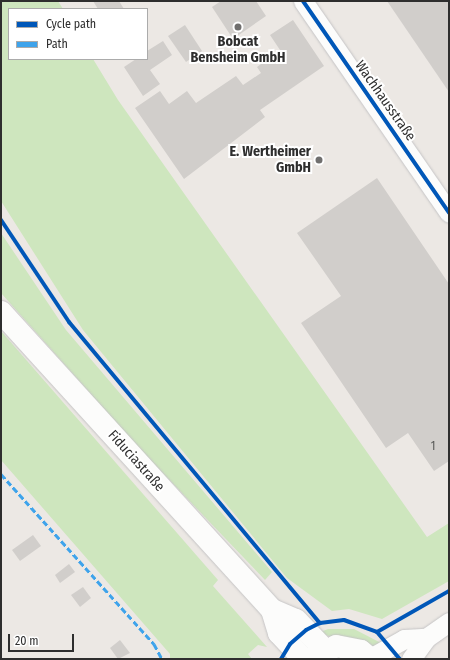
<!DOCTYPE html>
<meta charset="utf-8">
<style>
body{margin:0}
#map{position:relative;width:450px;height:660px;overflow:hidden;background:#ece8e4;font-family:"Fira Sans Condensed",sans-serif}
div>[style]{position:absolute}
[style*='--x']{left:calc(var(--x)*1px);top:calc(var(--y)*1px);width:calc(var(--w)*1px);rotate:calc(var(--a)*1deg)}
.green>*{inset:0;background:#cee6be}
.building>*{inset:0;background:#d1cecb}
.roads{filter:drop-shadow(0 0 1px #c5c4c5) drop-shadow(0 0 1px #c5c4c5)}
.street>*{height:19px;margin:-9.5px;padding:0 9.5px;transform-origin:9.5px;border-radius:9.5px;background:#fcfcfb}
.secondary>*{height:22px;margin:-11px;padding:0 11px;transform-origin:11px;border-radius:11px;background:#fcfcfb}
.quiet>*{height:3px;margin-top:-1.5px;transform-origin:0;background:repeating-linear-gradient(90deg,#3ea3eb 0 6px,transparent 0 9px)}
.cycleway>*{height:4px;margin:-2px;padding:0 2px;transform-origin:2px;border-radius:2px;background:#0057b8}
.dots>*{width:11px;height:11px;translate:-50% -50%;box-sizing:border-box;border:2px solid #fff;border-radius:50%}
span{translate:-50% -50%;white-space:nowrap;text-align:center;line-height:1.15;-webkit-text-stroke:4px #fff;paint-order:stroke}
.number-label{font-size:12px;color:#585857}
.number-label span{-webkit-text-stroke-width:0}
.poi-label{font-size:14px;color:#2e2e2e;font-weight:700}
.right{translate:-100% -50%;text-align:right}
.street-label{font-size:14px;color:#2e2e2e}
.frame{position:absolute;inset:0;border:2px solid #2e2e2e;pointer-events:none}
.legend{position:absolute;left:8px;top:8px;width:140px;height:52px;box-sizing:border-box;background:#fff;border:1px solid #ababab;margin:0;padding:5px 7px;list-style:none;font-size:12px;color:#2e2e2e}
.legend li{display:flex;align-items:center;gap:8px;height:20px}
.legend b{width:20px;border:1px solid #ababab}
.scale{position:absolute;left:8px;top:634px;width:66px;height:18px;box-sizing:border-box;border:2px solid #2e2e2e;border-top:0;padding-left:5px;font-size:12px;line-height:14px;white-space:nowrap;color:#2e2e2e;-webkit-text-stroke:3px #fff;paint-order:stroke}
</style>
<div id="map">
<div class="green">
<i style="clip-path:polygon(1px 1px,58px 1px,63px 9px,9px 9px,9px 59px,93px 59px,118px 100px,427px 537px,449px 523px,449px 581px,382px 619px,349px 609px,332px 611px,287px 578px,83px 330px,1px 201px)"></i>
<i style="clip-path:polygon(1px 233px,66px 330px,272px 572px,265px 580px,137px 446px,1px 293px)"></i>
<i style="clip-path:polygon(1px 331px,218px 580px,213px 586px,267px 647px,258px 645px,248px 654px,252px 659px,170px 659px,170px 654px,1px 460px)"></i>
<i style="clip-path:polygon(328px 629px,354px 629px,383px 644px,368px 647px,318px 633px)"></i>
</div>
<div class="building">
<i style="clip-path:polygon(93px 1px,119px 1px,124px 9px,98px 9px)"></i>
<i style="clip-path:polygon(221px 1px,256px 1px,266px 16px,233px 39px,212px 7px)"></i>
<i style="clip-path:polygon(387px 1px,449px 1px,449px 92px)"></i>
<i style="clip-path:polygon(293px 20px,324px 66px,260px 110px,265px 117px,184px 179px,135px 108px,160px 91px,169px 104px,187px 91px,196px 103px,236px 76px,243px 85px,261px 73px,257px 67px,280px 50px,270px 35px)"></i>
<i style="clip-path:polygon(185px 25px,202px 51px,186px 62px,168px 36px)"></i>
<i style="clip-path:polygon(163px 41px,172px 55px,150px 70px,160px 84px,143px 96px,124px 67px,136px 59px,147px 59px,147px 51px)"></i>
<i style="clip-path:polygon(377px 178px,449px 284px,449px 461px,434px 471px,408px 433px,386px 448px,301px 323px,341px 296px,297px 233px)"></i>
<i style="clip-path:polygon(33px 535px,41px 546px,20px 561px,12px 550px)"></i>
<i style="clip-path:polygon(69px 564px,75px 572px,60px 583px,55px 575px)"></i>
<i style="clip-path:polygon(83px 587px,91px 598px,80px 607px,71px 595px)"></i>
<i style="clip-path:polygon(120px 640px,130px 653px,118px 659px,110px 648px)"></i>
</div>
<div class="roads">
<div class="street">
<i style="--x:303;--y:1;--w:257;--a:55.4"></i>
<i style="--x:370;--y:658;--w:39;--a:-29"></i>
<i style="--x:404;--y:639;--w:22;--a:-3"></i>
<i style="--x:411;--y:659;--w:26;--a:-54"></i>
<i style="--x:426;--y:638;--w:28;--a:-35"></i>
</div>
<div class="secondary">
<i style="--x:1;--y:312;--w:403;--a:47.7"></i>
<i style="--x:272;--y:610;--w:24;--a:73"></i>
<i style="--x:279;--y:633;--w:35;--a:47"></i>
<i style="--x:272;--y:610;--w:26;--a:23"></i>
<i style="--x:296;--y:620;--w:40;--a:46"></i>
<i style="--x:311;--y:659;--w:28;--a:-27"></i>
<i style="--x:336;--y:646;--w:25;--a:11"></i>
<i style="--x:361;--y:651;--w:13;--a:39"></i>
</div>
</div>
<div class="quiet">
<i style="--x:1;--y:474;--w:229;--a:48"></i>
<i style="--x:154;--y:644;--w:17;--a:62"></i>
</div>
<div class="cycleway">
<i style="--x:303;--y:1;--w:257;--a:55.4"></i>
<i style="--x:1;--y:220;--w:123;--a:56.3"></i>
<i style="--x:69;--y:322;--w:392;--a:50.2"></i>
<i style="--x:377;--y:632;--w:83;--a:-29.7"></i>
<i style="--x:281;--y:659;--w:17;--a:-59"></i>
<i style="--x:290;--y:644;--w:21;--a:-41"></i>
<i style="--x:306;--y:630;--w:16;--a:-27"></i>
<i style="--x:320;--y:623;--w:24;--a:-7"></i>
<i style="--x:344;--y:620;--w:35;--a:20"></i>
<i style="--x:377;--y:632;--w:35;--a:50"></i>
</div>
<div class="dots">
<i style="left:238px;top:27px;background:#706f6e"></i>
<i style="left:319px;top:160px;background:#706f6e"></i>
</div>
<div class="number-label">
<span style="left:433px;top:447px">1</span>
</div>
<div class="poi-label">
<span style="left:238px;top:50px">Bobcat<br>Bensheim GmbH</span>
<span class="right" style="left:311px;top:160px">E. Wertheimer<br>GmbH</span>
</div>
<div class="street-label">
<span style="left:385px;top:101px;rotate:55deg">Wachhausstraße</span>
<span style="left:136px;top:461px;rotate:48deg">Fiduciastraße</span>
</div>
<div class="frame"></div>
<ul class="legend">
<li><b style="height:5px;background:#0057b8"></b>Cycle path</li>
<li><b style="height:5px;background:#3ea3eb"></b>Path</li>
</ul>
<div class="scale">20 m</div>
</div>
